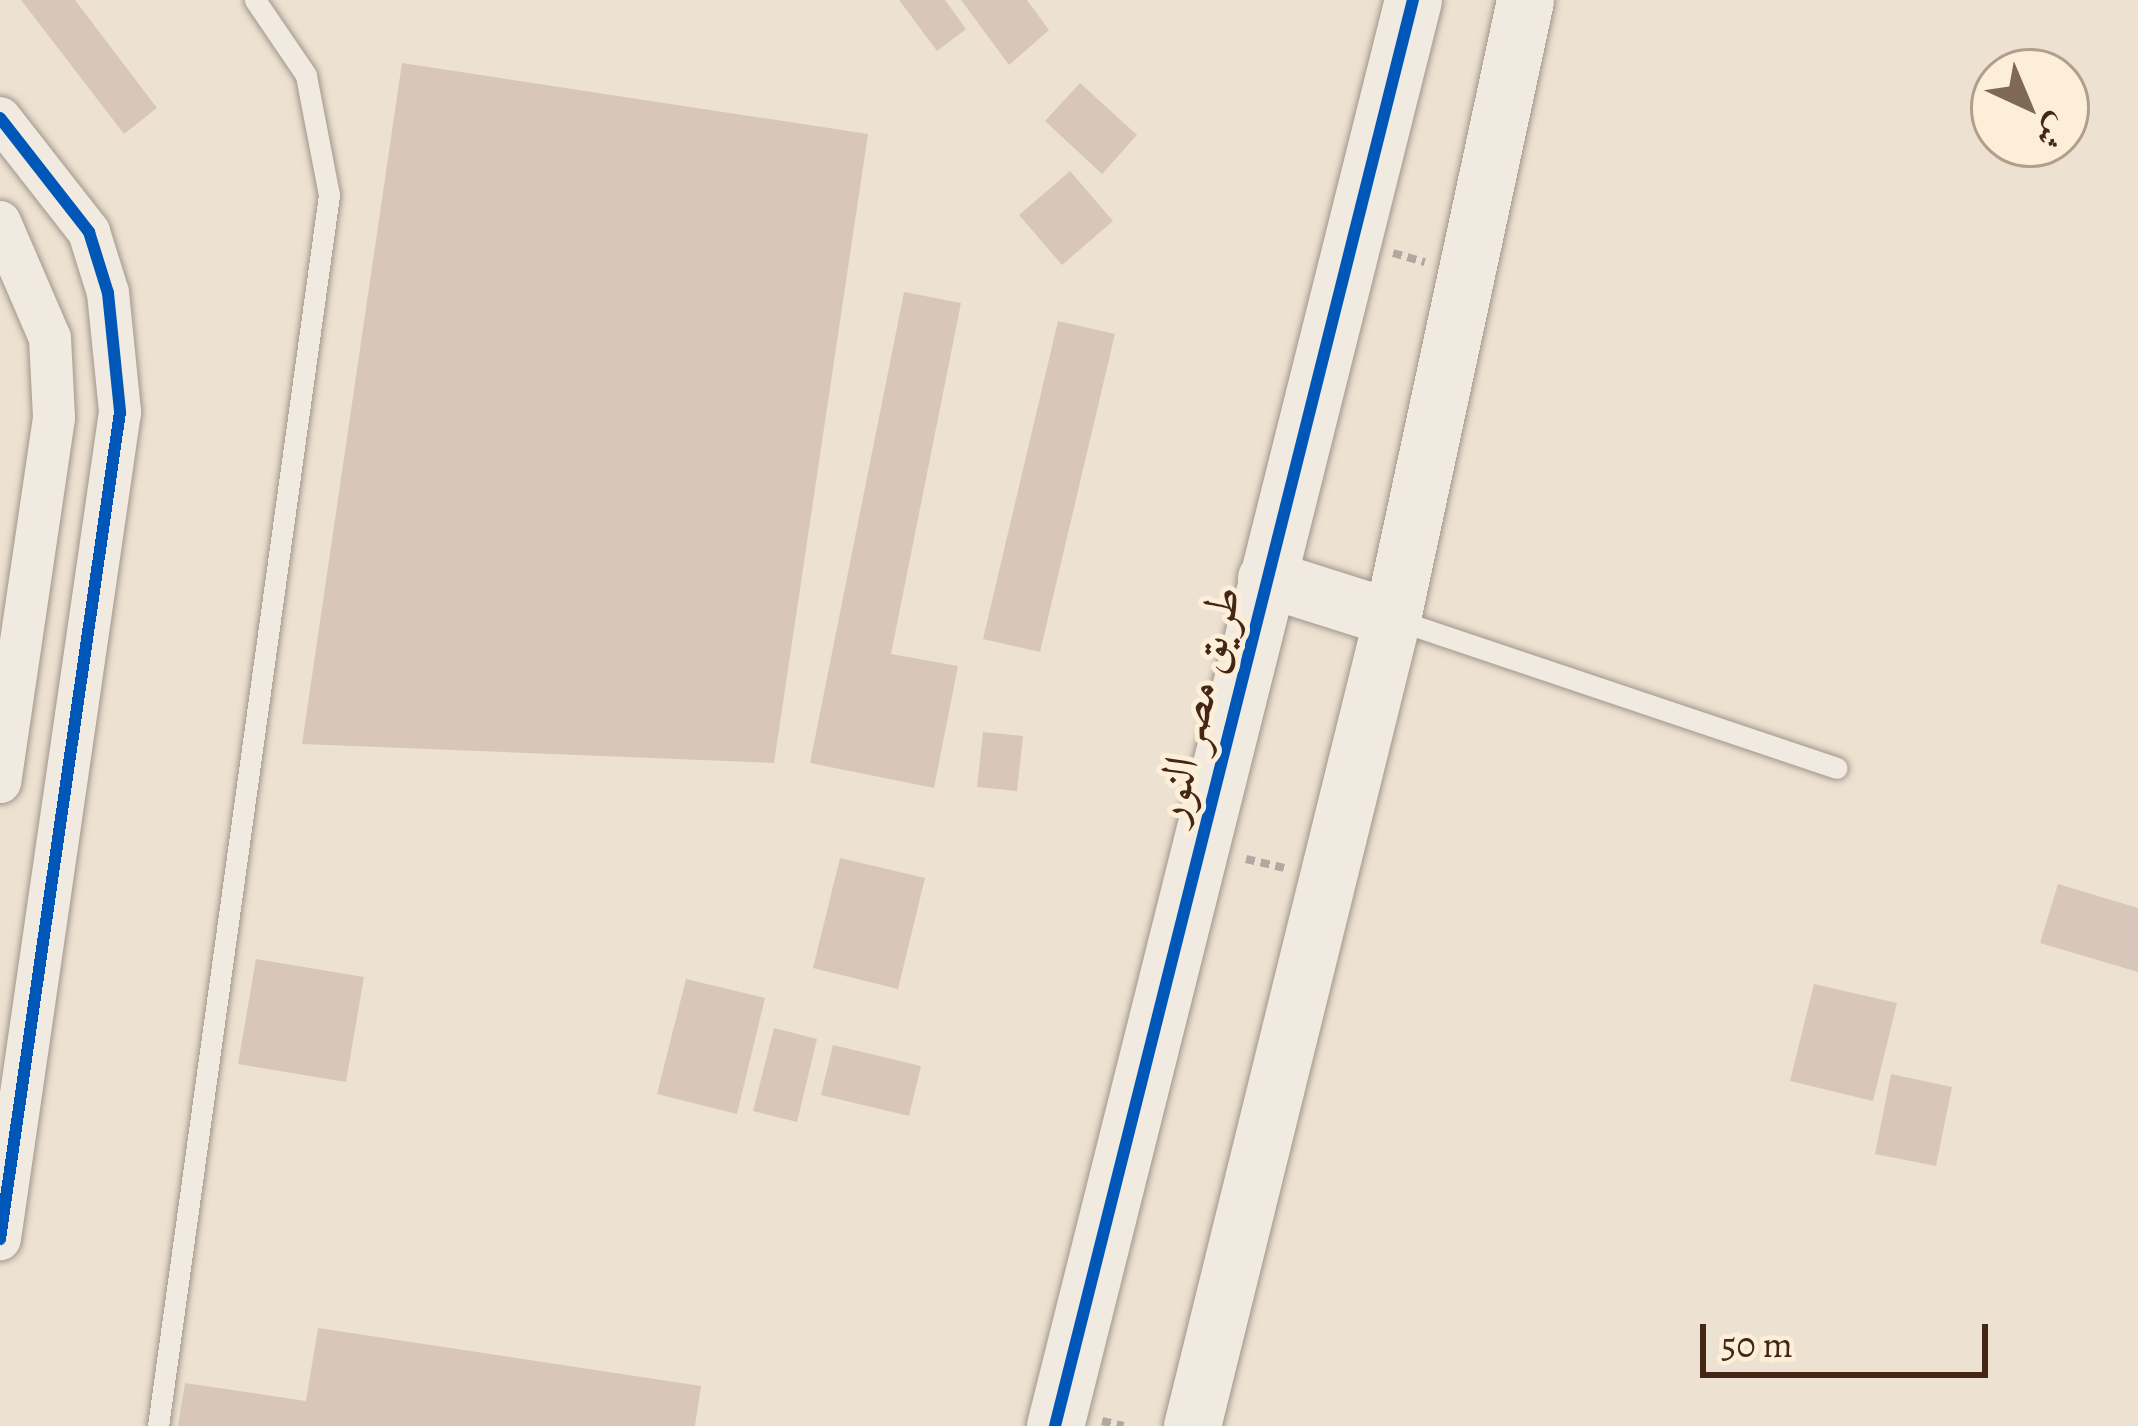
<!DOCTYPE html>
<meta charset="utf-8">
<style>
body{margin:0}
#map{position:relative;width:2138px;height:1426px;overflow:hidden;background:#ede2d1;font-family:Alegreya,Amiri,serif}
div>[style]{position:absolute}
[style*='--x']{left:calc(var(--x)*1px);top:calc(var(--y)*1px);width:calc(var(--w)*1px);rotate:calc(var(--a)*1deg)}
.building>*{inset:0;background:#d8c6ba}
.path>*{height:8px;margin-top:-4px;transform-origin:0;background:repeating-linear-gradient(90deg,#b0a8a1 0 9px,transparent 0 15px)}
.roads{filter:drop-shadow(0 0 3px #a1968b) drop-shadow(0 0 3px #a1968b)}
.lane>*{height:21px;margin:-10.5px;padding:0 10.5px;transform-origin:10.5px;border-radius:10.5px;background:#f0eae1}
.street>*{height:42px;margin:-21px;padding:0 21px;transform-origin:21px;border-radius:21px;background:#f0eae1}
.secondary>*{height:57px;margin:-28.5px;padding:0 28.5px;transform-origin:28.5px;border-radius:28.5px;background:#f0eae1}
.cycleway>*{height:12px;margin:-6px;padding:0 6px;transform-origin:6px;border-radius:6px;background:#0057b8}
span{translate:-50% -50%;white-space:nowrap;text-align:center;line-height:1.15;-webkit-text-stroke:10px #fceed9;paint-order:stroke}
.street-label{font-size:48px;color:#442615}
.north{position:absolute;left:1970px;top:48px;width:120px;height:120px;box-sizing:border-box;background:#fceed9;border:3px solid #b29e8b;border-radius:50%;rotate:136deg;font-size:33px;font-weight:700;line-height:48px;text-align:center;color:#442615}
.north::after{content:'';display:block;margin:auto;width:42px;height:54px;background:#7f6857;clip-path:polygon(50% 0,100% 100%,50% 72%,0 100%)}
.scale{position:absolute;left:1700px;top:1324px;width:288px;height:54px;box-sizing:border-box;border:6px solid #442615;border-top:0;padding-left:15px;font-size:36px;line-height:42px;white-space:nowrap;color:#442615;-webkit-text-stroke:9px #fceed9;paint-order:stroke}
</style>
<div id="map">
<div class="building">
<i style="clip-path:polygon(21px 0,75px 0,157px 108px,124px 134px)"></i>
<i style="clip-path:polygon(899px 0,945px 0,966px 29px,937px 51px)"></i>
<i style="clip-path:polygon(961px 0,1027px 0,1049px 30px,1009px 65px)"></i>
<i style="clip-path:polygon(402px 63px,868px 134px,774px 763px,302px 744px)"></i>
<i style="clip-path:polygon(1080px 83px,1137px 135px,1102px 174px,1045px 121px)"></i>
<i style="clip-path:polygon(1070px 171px,1113px 221px,1062px 265px,1019px 215px)"></i>
<i style="clip-path:polygon(904px 292px,961px 303px,891px 654px,958px 666px,934px 788px,810px 763px)"></i>
<i style="clip-path:polygon(1058px 321px,1115px 334px,1040px 652px,983px 639px)"></i>
<i style="clip-path:polygon(983px 732px,1023px 736px,1017px 791px,977px 787px)"></i>
<i style="clip-path:polygon(840px 858px,925px 878px,898px 989px,813px 968px)"></i>
<i style="clip-path:polygon(2058px 884px,2138px 908px,2138px 972px,2040px 943px)"></i>
<i style="clip-path:polygon(256px 959px,364px 977px,346px 1082px,238px 1064px)"></i>
<i style="clip-path:polygon(686px 979px,765px 998px,737px 1114px,657px 1094px)"></i>
<i style="clip-path:polygon(1814px 984px,1897px 1003px,1873px 1101px,1790px 1081px)"></i>
<i style="clip-path:polygon(774px 1028px,817px 1039px,797px 1122px,753px 1111px)"></i>
<i style="clip-path:polygon(833px 1045px,921px 1066px,909px 1116px,821px 1095px)"></i>
<i style="clip-path:polygon(1891px 1074px,1952px 1087px,1936px 1166px,1875px 1154px)"></i>
<i style="clip-path:polygon(318px 1328px,701px 1386px,695px 1426px,178px 1426px,185px 1383px,306px 1401px)"></i>
</div>
<div class="path">
<i style="--x:1393;--y:253;--w:33;--a:16"></i>
<i style="--x:1246;--y:859;--w:39;--a:13"></i>
<i style="--x:1102;--y:1421;--w:22;--a:13"></i>
</div>
<div class="roads">
<div class="lane">
<i style="--x:1394;--y:619;--w:467;--a:18.6"></i>
<i style="--x:158;--y:1426;--w:1243;--a:-82.09"></i>
<i style="--x:329;--y:195;--w:122;--a:-100.9"></i>
<i style="--x:306;--y:75;--w:91;--a:-124.2"></i>
</div>
<div class="street">
<i style="--x:0;--y:118;--w:145;--a:52"></i>
<i style="--x:89;--y:232;--w:64;--a:72.7"></i>
<i style="--x:108;--y:293;--w:120;--a:84.2"></i>
<i style="--x:120;--y:412;--w:836;--a:98.26"></i>
<i style="--x:0;--y:222;--w:126;--a:66.7"></i>
<i style="--x:50;--y:338;--w:80;--a:87.1"></i>
<i style="--x:54;--y:418;--w:368;--a:98.4"></i>
</div>
<div class="secondary">
<i style="--x:1266;--y:578;--w:132;--a:17.6"></i>
<i style="--x:1055;--y:1426;--w:1470;--a:-75.91"></i>
<i style="--x:1192;--y:1426;--w:832;--a:-76.1"></i>
<i style="--x:1392;--y:618;--w:632;--a:-77.85"></i>
</div>
</div>
<div class="cycleway">
<i style="--x:0;--y:118;--w:145;--a:52"></i>
<i style="--x:89;--y:232;--w:64;--a:72.7"></i>
<i style="--x:108;--y:293;--w:120;--a:84.2"></i>
<i style="--x:120;--y:412;--w:836;--a:98.26"></i>
<i style="--x:1055;--y:1426;--w:1470;--a:-75.91"></i>
</div>
<div class="street-label">
<span style="left:1197px;top:704px;rotate:-76deg">طريق مصر النور</span>
</div>
<div class="north">ش</div>
<div class="scale">50 m</div>
</div>
